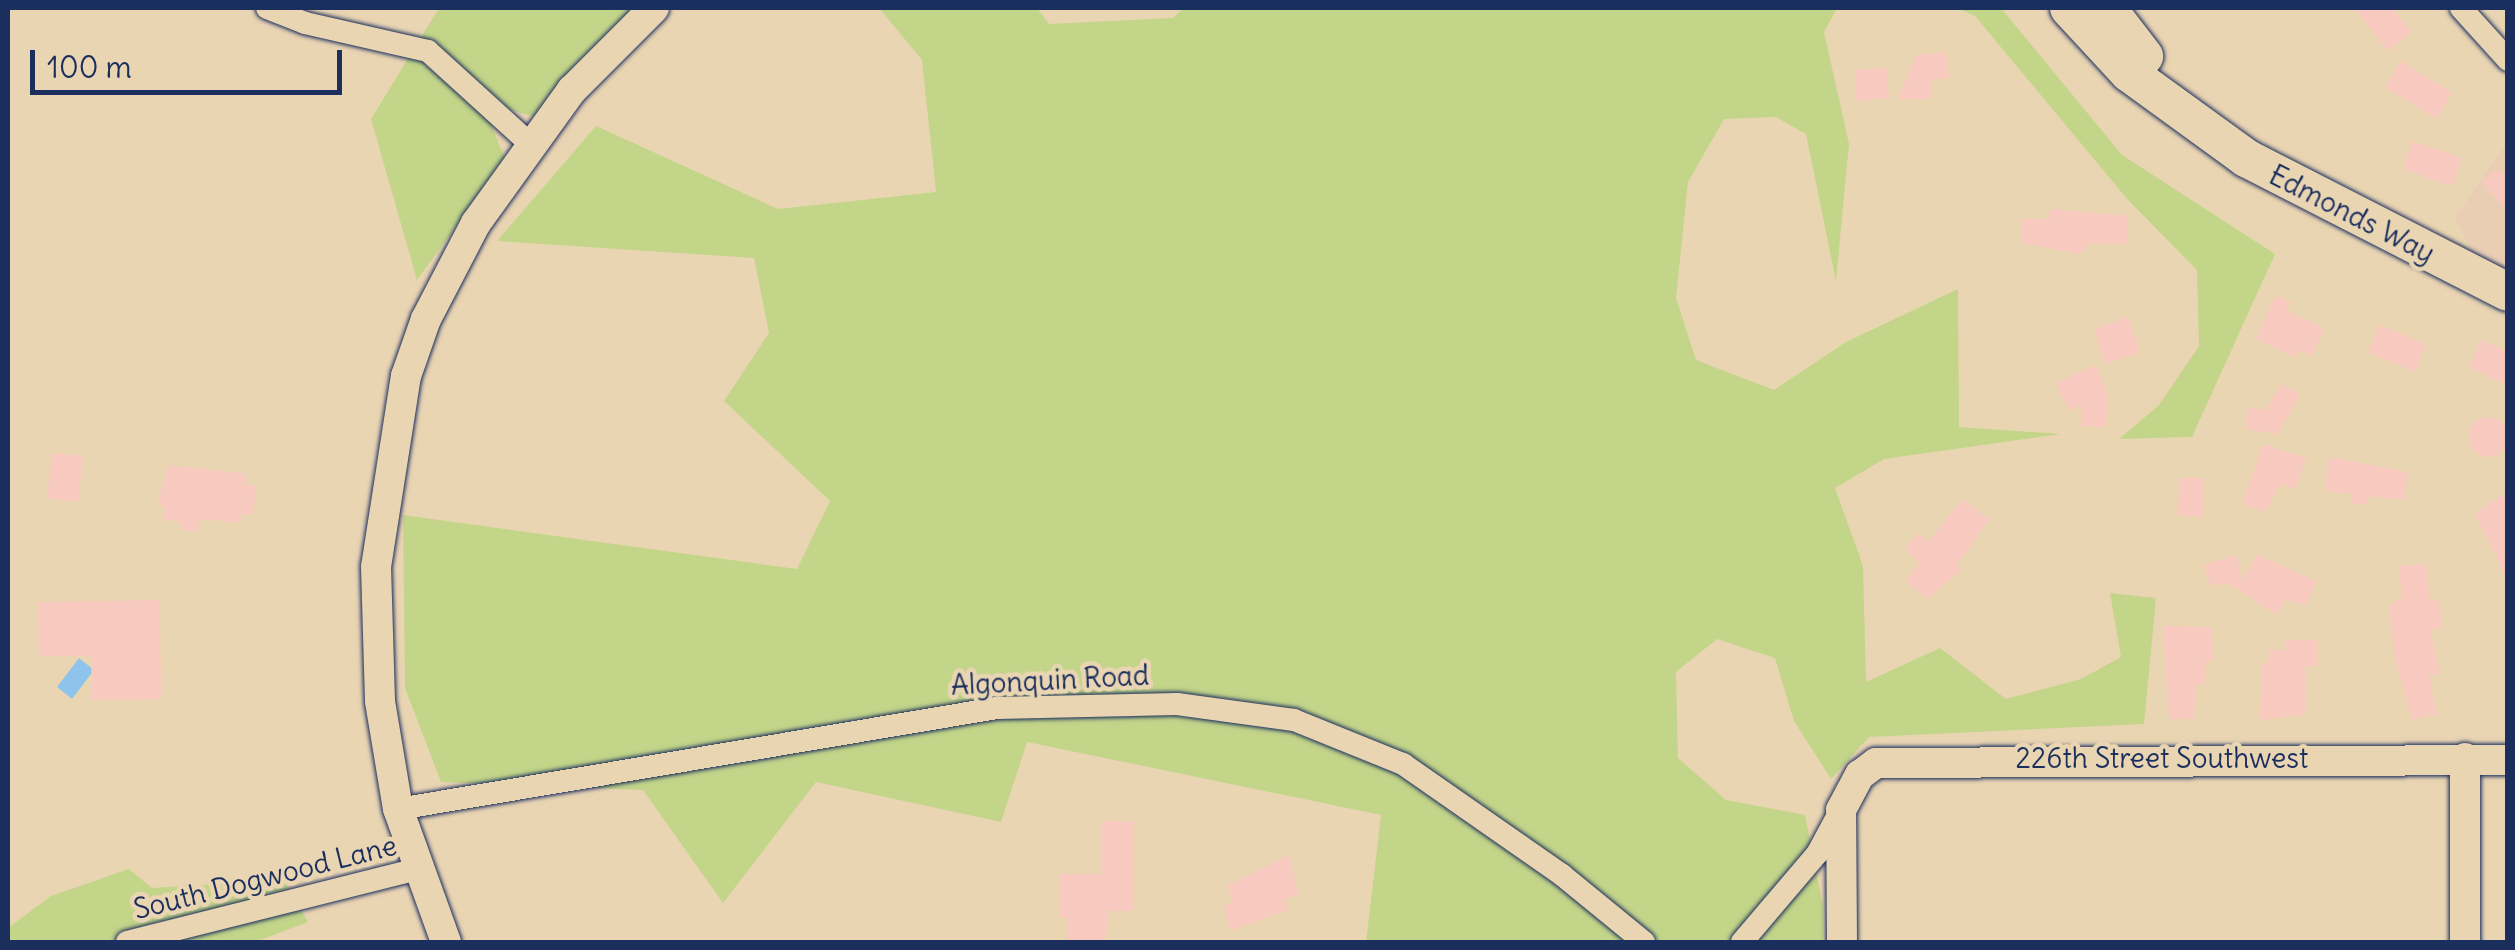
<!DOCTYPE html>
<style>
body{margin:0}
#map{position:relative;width:2515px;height:950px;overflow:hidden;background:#ead5b3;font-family:Delius,sans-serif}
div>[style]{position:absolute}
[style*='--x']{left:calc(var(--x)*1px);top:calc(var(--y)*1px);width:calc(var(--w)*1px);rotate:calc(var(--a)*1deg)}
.built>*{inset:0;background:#eaceb4}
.green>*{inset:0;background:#c3d589}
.water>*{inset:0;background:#8ec4ec}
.building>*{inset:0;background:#f8c9be}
.round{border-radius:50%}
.roads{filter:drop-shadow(0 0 2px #1b2f5e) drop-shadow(0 0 2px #1b2f5e)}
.minor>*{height:22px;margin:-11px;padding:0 11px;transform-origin:11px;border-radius:11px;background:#ead5b3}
.tertiary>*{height:30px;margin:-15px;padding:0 15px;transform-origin:15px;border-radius:15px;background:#ead5b3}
.primary>*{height:38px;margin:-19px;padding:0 19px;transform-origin:19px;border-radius:19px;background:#ead5b3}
span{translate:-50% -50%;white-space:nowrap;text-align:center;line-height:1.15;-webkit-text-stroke:9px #ead5b3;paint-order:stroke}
.street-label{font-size:28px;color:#1b2f5e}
.frame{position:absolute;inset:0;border:10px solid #1b2f5e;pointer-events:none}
.scale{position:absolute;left:30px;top:50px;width:312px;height:45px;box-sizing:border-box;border:5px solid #1b2f5e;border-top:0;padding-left:12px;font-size:30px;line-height:35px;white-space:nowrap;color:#1b2f5e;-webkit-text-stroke:8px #ead5b3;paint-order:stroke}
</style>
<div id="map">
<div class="built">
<i style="clip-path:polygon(2505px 145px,2508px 147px,2507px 323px,2455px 218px)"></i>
</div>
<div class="green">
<i style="clip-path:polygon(439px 8px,647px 8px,539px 118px,511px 110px,492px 127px,505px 159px,417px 280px,371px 119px)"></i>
<i style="clip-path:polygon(879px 8px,1037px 8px,1049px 24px,1173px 18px,1183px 8px,1837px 8px,1824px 32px,1849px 144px,1836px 281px,1806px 134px,1776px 117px,1724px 119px,1688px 182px,1676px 298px,1696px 360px,1774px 390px,1846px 342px,1958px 289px,1959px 427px,2061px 434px,1884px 459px,1835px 488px,1863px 566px,1866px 682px,1940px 648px,2006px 699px,2081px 679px,2121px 657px,2110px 593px,2156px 598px,2144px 724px,1869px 737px,1831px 779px,1794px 721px,1775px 658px,1717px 639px,1676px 672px,1678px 758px,1726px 800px,1805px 815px,1823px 907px,1823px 942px,1366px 942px,1381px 815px,1027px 742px,1001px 822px,816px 782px,723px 903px,643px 790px,441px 782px,405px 688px,403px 515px,797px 569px,830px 501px,724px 401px,769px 333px,754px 258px,497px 241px,596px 126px,778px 209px,936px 192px,922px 60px)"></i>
<i style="clip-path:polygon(1957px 8px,2001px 8px,2122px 155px,2275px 254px,2192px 437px,2119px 439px,2159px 405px,2199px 346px,2197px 270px,2128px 200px,1975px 16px)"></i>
<i style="clip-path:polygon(129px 869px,152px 888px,284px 880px,308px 922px,255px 942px,8px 942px,8px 928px,51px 896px)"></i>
</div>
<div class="water">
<i style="clip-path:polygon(79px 658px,94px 670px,72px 699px,57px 687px)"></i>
</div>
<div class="building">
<i style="clip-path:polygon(2354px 8px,2392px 8px,2411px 32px,2388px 51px)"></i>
<i style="clip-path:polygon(1946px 52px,1949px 78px,1931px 79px,1932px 99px,1898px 99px,1916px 55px)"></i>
<i style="clip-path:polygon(2401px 61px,2452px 93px,2437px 119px,2385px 87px)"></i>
<i style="clip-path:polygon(1886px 68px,1889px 98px,1856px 101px,1855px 70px)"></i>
<i style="clip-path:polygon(2412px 141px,2462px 158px,2452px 186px,2403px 169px)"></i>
<i style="clip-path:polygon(2496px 170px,2508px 174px,2508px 213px,2482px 182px)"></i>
<i style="clip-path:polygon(2050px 209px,2128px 216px,2127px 244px,2089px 243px,2080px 254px,2022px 243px,2022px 219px,2049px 219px)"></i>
<i style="clip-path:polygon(2275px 296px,2291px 302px,2287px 311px,2324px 328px,2312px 356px,2298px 350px,2295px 357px,2256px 339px)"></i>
<i style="clip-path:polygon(2128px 317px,2140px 353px,2105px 364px,2094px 329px)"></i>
<i style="clip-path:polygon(2380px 325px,2426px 344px,2415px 372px,2368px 352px)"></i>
<i style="clip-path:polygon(2481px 340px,2508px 352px,2508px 385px,2469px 367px)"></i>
<i style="clip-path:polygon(2096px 365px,2108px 396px,2106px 427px,2081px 426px,2082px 404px,2070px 411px,2055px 383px)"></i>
<i style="clip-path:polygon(2281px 384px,2300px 395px,2278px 434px,2245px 429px,2248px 407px,2266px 410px)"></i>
<i class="round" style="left:2469px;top:417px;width:40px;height:40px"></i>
<i style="clip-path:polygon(2263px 444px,2306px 458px,2295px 489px,2280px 484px,2266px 512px,2242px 504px)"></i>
<i style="clip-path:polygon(52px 453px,83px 456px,78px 502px,47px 498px)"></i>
<i style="clip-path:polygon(2329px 457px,2408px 472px,2404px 500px,2368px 496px,2367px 505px,2351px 503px,2352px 494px,2325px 491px)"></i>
<i style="clip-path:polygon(168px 465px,246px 474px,245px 485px,256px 486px,253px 515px,242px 514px,241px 523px,200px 519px,198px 532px,181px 530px,182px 522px,164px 520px,165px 506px,157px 505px)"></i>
<i style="clip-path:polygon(2179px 478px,2204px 478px,2203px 517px,2178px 516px)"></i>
<i style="clip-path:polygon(2508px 491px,2508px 581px,2475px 514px)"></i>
<i style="clip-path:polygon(1962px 499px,1989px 520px,1956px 566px,1961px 569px,1928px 599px,1906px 582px,1920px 562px,1905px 550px,1918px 533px,1929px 541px)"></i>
<i style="clip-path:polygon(2257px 554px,2317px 582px,2305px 605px,2285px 600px,2277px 615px,2229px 584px,2210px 585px,2204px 565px,2236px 555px,2243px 581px)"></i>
<i style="clip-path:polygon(2426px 564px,2430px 601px,2439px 600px,2442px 628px,2430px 630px,2440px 673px,2429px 675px,2437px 714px,2412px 720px,2394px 654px,2389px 605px,2402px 598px,2399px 566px)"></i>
<i style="clip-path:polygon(160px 600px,161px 699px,92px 700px,91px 656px,39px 656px,38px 602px)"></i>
<i style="clip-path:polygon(2163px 626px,2212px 627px,2213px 661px,2206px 661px,2205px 684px,2196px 684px,2194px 719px,2169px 719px)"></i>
<i style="clip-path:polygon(2285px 640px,2317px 640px,2317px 666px,2306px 666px,2306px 714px,2260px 720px,2262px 663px,2268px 663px,2269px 650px,2285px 650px)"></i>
<i style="clip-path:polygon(1102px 821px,1134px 821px,1134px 911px,1109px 911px,1105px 942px,1067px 942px,1067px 918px,1059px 918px,1059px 874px,1102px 874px)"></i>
<i style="clip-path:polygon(1289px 855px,1299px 895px,1285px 899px,1288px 910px,1230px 931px,1224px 906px,1233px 903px,1228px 885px)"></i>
</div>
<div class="roads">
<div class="minor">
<i style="--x:267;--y:8;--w:41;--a:21.5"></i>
<i style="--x:305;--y:23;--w:126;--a:12.8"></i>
<i style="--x:428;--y:51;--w:137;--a:42.3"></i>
<i style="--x:2461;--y:8;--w:70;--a:47.9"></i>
<i style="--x:398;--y:809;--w:607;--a:-9.57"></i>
<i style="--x:997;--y:708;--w:180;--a:-1.3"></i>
<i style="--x:1177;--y:704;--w:118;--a:7.8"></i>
<i style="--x:1294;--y:720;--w:118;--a:22"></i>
<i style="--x:1403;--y:764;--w:194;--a:34.9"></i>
<i style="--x:1562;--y:875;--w:106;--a:39.3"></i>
<i style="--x:127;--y:942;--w:299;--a:-14.1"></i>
<i style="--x:1742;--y:942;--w:116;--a:-49.6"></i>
<i style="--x:1817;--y:854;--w:47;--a:-61.8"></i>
</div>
<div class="tertiary">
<i style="--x:446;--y:942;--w:141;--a:-109.8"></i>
<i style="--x:398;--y:809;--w:109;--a:-99.5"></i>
<i style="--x:380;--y:701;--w:134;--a:-91.7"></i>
<i style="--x:376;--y:567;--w:193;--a:-81.1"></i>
<i style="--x:406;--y:376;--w:60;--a:-70.7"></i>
<i style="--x:426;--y:319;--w:108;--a:-62.5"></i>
<i style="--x:476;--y:223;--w:164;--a:-54.2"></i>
<i style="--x:572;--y:90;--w:116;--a:-45"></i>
<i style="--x:1842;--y:942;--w:132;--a:-90.4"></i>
<i style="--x:1841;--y:810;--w:40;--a:-62"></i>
<i style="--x:1860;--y:775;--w:20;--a:-37"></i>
<i style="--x:1876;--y:763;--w:632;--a:-0.27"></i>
<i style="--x:2465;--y:942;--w:184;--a:-90"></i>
</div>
<div class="primary">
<i style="--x:2069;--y:8;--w:88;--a:47.3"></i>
<i style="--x:2129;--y:73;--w:145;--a:36"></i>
<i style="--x:2246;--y:158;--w:294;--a:27.1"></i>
<i style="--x:2107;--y:8;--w:61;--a:52.4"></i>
</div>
</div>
<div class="street-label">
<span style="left:2352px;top:214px;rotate:27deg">Edmonds Way</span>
<span style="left:1050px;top:680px;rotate:-3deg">Algonquin Road</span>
<span style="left:2162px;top:758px">226th Street Southwest</span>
<span style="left:265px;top:877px;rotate:-14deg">South Dogwood Lane</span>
</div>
<div class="frame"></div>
<div class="scale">100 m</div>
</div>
